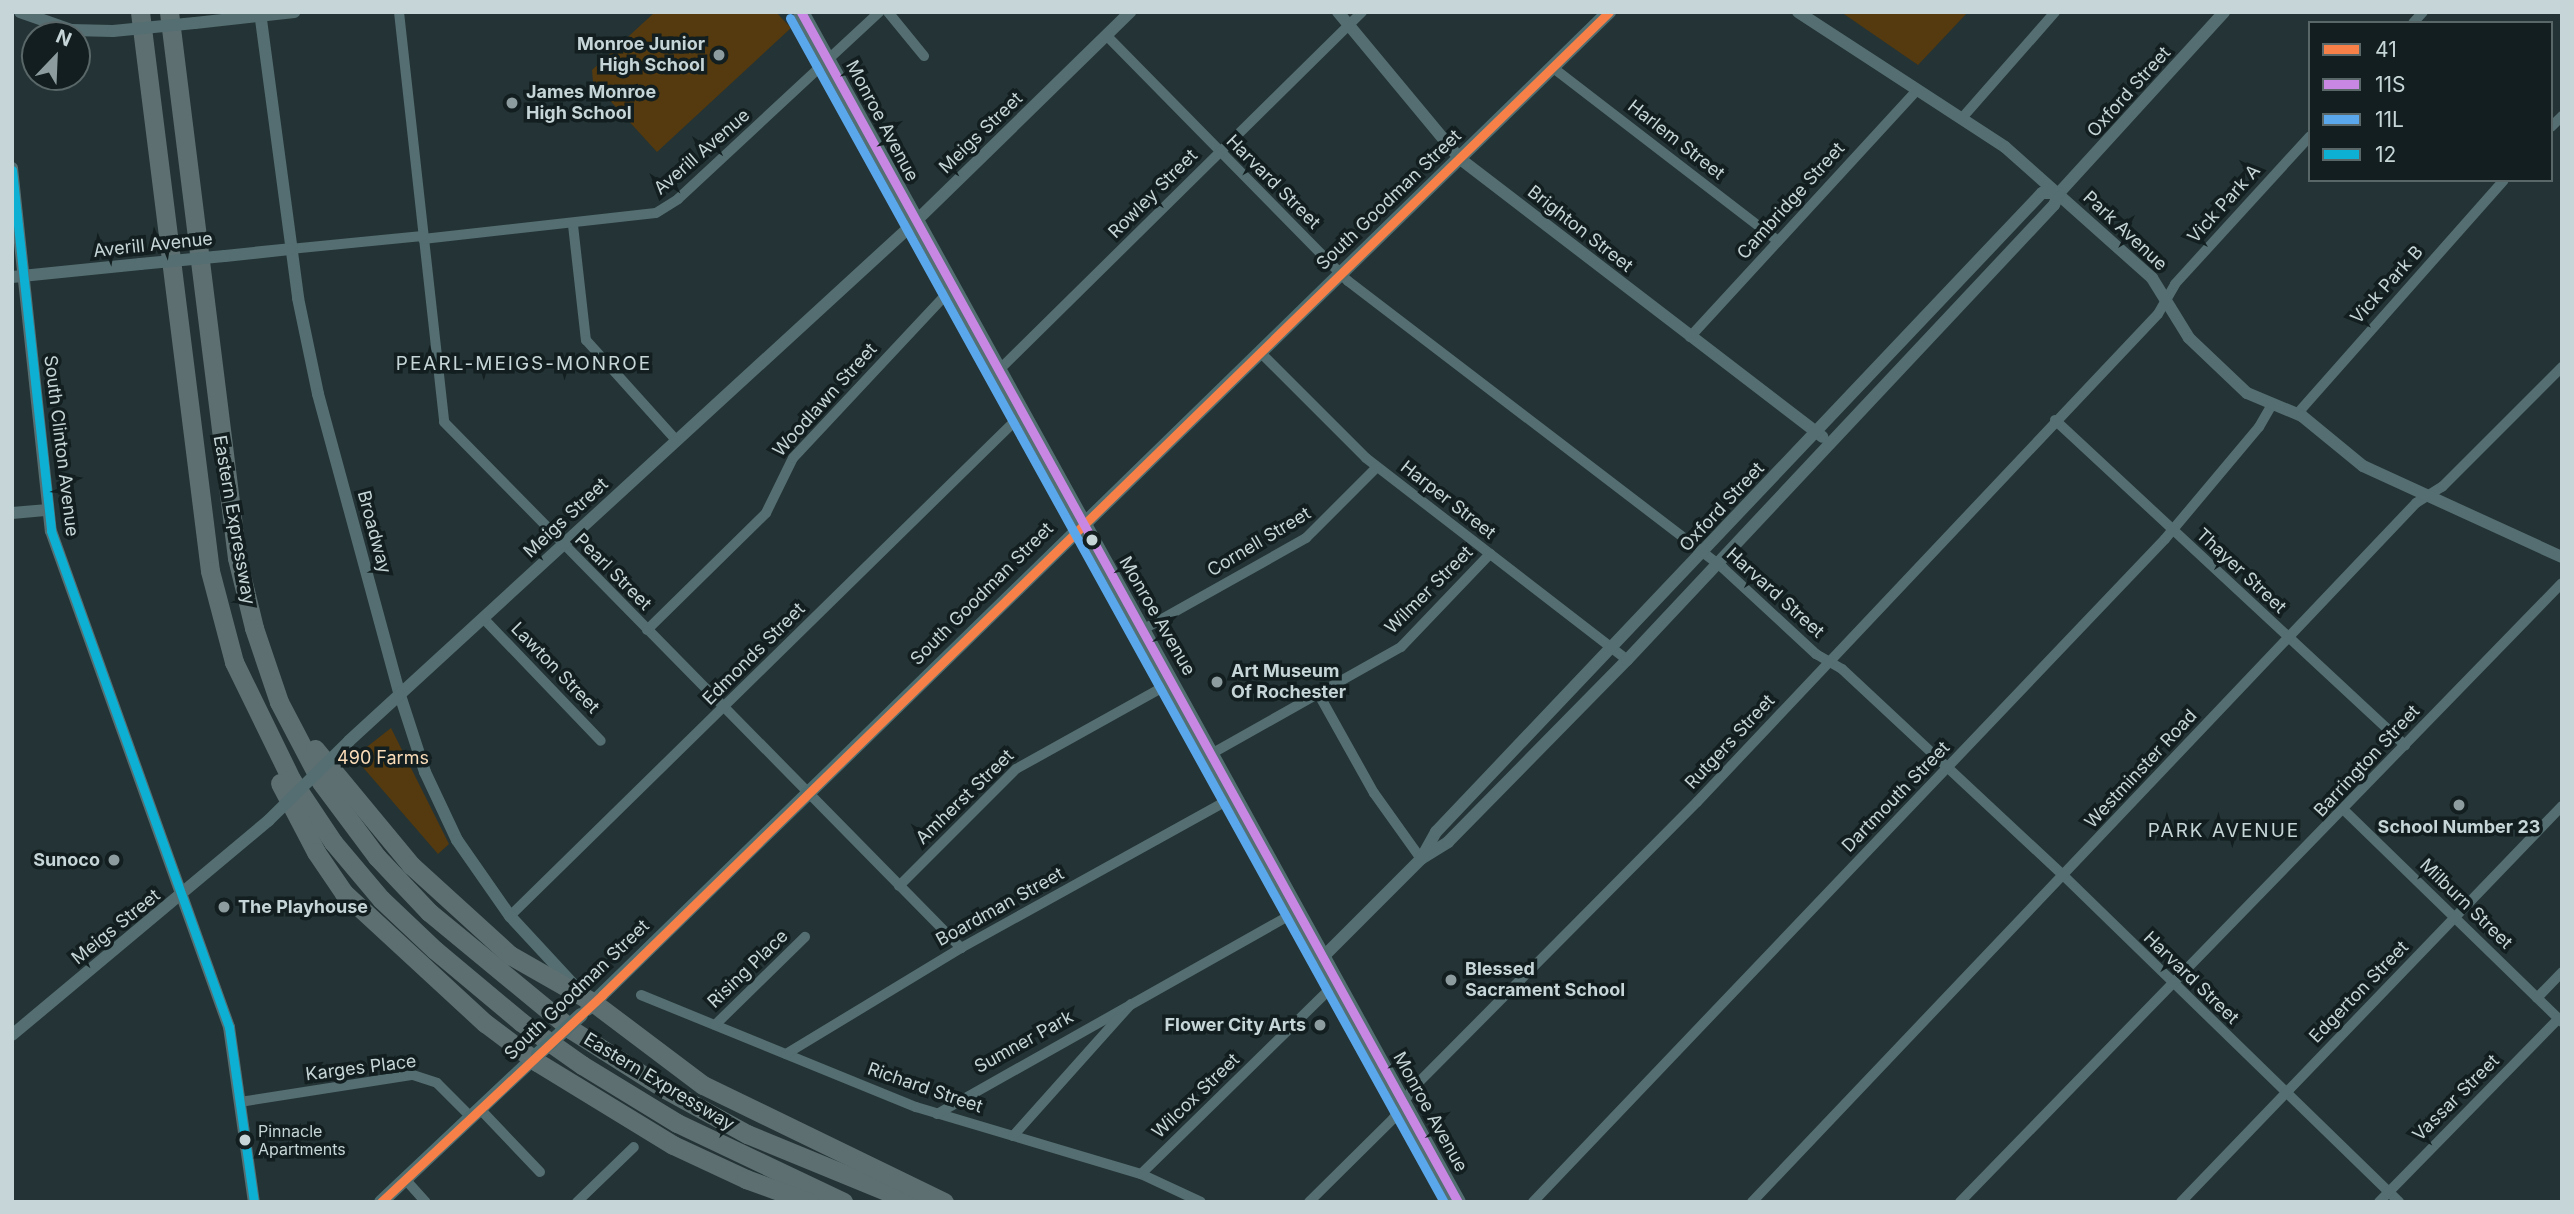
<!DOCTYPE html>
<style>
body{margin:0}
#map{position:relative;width:2574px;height:1214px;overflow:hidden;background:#243335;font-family:Inter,sans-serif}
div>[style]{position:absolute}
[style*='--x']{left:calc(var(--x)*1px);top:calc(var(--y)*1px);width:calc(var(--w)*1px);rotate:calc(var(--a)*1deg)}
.green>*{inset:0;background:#543a0e}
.minor>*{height:10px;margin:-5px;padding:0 5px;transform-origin:5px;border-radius:5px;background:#546e71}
.tertiary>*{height:12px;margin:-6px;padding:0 6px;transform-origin:6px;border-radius:6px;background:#546e71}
.secondary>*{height:14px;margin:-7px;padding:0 7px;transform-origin:7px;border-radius:7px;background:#4f6e71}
.primary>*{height:16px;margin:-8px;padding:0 8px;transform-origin:8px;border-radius:8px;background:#536f72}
.motorway>*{height:19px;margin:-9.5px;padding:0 9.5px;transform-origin:9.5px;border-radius:9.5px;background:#5d6f71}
.tertiary-bridge>*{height:12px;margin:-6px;padding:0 6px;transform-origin:6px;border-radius:6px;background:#546e71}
.secondary-bridge>*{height:14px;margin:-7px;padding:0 7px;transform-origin:7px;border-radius:7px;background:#4f6e71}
.bus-1>*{height:9px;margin:-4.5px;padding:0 4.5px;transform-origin:4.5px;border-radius:4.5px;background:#f78048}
.bus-2>*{height:9px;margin:-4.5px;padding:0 4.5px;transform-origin:4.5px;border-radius:4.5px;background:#c787e3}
.bus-3>*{height:9px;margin:-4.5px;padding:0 4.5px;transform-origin:4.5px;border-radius:4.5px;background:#5aa8eb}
.bus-4>*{height:9px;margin:-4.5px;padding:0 4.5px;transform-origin:4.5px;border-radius:4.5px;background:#0dafd3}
.dots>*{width:19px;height:19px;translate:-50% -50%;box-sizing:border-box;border:4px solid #121e1f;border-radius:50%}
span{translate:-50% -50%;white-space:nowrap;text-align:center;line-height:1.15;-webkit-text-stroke:7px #121e1f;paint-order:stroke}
.bus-label{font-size:16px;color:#c6d5d7}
.left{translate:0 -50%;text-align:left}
.poi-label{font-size:18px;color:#c6d5d7;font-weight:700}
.right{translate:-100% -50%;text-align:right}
.street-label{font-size:18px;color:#c6d5d7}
.park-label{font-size:18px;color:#fadcb8}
.neighbourhood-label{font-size:19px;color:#c6d5d7;letter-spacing:2px}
.frame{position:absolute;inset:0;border:14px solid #c6d5d7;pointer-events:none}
.legend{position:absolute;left:2308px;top:21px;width:245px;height:161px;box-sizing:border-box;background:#121e1f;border:2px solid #5a6769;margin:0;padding:9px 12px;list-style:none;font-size:21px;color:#c6d5d7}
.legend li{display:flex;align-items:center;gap:14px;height:35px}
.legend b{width:35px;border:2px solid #5a6769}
.north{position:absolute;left:21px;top:21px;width:70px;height:70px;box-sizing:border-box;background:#121e1f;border:2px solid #5a6769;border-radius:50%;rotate:23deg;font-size:19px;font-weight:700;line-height:28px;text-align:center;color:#c6d5d7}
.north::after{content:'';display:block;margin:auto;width:24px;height:32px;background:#8d9c9e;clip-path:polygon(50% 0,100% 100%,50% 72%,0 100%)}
</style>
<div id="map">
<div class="green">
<i style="clip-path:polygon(655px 12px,776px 12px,791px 28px,657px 152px,593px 82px,592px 70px)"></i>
<i style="clip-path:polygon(1841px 12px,1968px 12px,1918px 65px)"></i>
<i style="clip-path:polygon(391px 728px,449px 844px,438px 854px,354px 757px)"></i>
</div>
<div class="minor">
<i style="--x:399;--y:12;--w:412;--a:83.7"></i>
<i style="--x:444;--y:422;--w:738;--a:45.49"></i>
<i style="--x:888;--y:12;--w:57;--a:50.7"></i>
<i style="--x:2413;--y:23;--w:15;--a:-48"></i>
<i style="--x:1107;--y:36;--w:344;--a:45.5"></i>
<i style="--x:1348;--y:281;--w:472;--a:37.4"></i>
<i style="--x:1723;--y:568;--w:127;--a:42.8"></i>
<i style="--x:1816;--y:654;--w:30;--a:30"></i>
<i style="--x:1842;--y:669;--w:305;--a:43"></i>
<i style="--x:2065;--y:877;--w:466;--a:44.2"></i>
<i style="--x:1552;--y:67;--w:285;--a:37.6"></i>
<i style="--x:1962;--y:118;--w:141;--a:-48.7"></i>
<i style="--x:2551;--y:127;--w:16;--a:-45"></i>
<i style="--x:573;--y:225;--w:116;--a:83.6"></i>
<i style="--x:586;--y:340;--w:136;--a:48"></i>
<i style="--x:423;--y:239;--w:234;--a:-6.4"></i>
<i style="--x:656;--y:213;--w:26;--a:-32"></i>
<i style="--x:678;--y:199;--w:275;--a:-42.9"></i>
<i style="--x:290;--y:249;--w:133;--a:-5.6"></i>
<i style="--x:1690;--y:337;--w:335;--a:-47.4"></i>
<i style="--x:1260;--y:352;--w:150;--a:45"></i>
<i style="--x:1366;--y:458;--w:330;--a:37.7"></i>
<i style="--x:997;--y:372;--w:513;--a:-44.6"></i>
<i style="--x:2297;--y:414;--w:312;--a:-48.5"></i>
<i style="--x:2055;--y:420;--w:478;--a:42.9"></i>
<i style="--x:483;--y:618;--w:170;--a:46.2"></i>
<i style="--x:1144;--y:629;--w:186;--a:-29.3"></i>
<i style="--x:1306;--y:538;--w:100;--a:-45"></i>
<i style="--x:647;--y:630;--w:167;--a:-44.5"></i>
<i style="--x:766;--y:513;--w:61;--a:-63.9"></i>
<i style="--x:793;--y:458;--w:231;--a:-46.9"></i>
<i style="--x:1318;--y:693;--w:115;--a:60.8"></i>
<i style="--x:1374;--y:793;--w:81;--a:54.5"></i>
<i style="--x:1211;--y:754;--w:218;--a:-29.4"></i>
<i style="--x:1401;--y:647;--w:129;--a:-46.3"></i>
<i style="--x:2345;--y:811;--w:303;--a:44.2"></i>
<i style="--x:899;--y:886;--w:165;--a:-45"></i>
<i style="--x:1016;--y:769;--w:179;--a:-29.1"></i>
<i style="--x:510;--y:916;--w:716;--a:-44.43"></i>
<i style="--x:641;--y:995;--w:297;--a:22.2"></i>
<i style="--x:916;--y:1107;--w:235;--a:16.6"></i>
<i style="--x:1141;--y:1174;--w:66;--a:25"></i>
<i style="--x:2537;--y:998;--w:36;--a:-46"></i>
<i style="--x:715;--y:1025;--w:126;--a:-44.4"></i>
<i style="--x:786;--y:1054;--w:205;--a:-31.2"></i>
<i style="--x:961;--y:948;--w:313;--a:-29"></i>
<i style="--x:240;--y:1102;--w:175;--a:-8.9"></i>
<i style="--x:413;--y:1075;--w:25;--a:18"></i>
<i style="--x:437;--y:1083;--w:48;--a:45"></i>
<i style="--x:480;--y:1109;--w:87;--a:46.4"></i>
<i style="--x:937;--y:1114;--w:412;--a:-29.4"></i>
<i style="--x:1013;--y:1136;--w:177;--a:-48.2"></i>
<i style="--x:1141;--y:1174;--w:272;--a:-44.4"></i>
<i style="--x:405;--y:1179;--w:31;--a:48"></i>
<i style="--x:577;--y:1202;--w:79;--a:-44"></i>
<i style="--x:1309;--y:1202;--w:118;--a:-44.7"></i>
<i style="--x:1393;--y:1119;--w:37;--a:-57"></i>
<i style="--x:1413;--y:1088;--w:403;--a:-45.2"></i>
<i style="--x:1697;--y:802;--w:671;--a:-46.63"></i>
<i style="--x:2158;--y:314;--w:34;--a:-60"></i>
<i style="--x:2175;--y:284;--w:200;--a:-47.6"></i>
<i style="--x:1533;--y:1202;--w:916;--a:-46.37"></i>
<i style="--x:2165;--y:539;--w:146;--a:-50"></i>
<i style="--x:2259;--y:427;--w:24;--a:-60"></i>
<i style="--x:1752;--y:1202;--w:964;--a:-46.47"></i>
<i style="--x:2416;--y:503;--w:31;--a:-32"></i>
<i style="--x:2442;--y:487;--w:170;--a:-45"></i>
<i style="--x:1960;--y:1202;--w:863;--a:-45.8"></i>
<i style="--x:2181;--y:1202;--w:550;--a:-46.11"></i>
<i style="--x:2379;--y:1202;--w:256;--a:-45.6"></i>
</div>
<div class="tertiary">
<i style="--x:20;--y:12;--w:54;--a:19.4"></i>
<i style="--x:71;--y:30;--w:42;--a:1.4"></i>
<i style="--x:260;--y:12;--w:289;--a:82.4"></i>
<i style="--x:298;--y:298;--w:98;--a:78.2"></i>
<i style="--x:318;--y:394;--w:309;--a:74.8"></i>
<i style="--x:399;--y:692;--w:84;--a:72"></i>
<i style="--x:425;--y:772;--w:75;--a:64.8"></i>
<i style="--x:457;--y:840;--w:93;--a:55.1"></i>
<i style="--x:510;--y:916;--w:93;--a:47.2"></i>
<i style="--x:1338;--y:12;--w:190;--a:50.3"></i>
<i style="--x:1459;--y:158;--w:458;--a:37.5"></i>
<i style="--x:1798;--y:12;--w:247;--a:33.1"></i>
<i style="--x:2005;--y:147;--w:197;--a:41.7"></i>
<i style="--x:2152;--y:278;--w:70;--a:58.3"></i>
<i style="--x:2189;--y:338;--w:80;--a:43.5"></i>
<i style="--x:2247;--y:393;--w:60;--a:22.7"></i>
<i style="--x:2302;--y:416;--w:79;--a:39.3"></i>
<i style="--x:2363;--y:466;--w:219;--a:24.6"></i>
<i style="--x:195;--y:23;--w:100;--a:-6.3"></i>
<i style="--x:12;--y:168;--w:365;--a:83.9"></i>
<i style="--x:51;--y:531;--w:527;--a:70.26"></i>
<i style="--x:229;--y:1027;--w:177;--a:81.9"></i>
<i style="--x:225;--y:256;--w:65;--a:-6.1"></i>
<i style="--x:12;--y:277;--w:129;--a:-5.8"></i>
<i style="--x:12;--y:513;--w:36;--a:-5"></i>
<i style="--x:349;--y:741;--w:767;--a:-42.52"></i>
<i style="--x:914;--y:223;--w:302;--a:-44.3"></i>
<i style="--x:1421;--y:859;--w:32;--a:-32"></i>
<i style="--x:1448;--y:842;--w:255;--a:-45.5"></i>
<i style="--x:1627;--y:660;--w:624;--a:-46.82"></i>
<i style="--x:2054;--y:205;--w:13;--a:-67"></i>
<i style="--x:2059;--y:193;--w:245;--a:-47.6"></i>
<i style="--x:1321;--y:959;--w:141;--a:-45"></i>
<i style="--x:1421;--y:859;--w:31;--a:-61"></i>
<i style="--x:1436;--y:832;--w:881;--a:-46.52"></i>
<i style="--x:2042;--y:193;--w:17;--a:0"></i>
<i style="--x:12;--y:1035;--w:334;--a:-39.9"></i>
</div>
<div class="secondary">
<i style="--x:587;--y:1009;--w:1428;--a:-44.29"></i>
<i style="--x:381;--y:1202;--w:216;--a:-43.3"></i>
</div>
<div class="primary">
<i style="--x:801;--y:12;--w:1359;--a:61.1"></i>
</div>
<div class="motorway">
<i style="--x:140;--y:12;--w:563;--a:82.86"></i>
<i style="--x:210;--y:571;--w:94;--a:75.2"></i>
<i style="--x:234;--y:662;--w:130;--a:64"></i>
<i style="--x:291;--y:779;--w:76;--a:56.3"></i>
<i style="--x:333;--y:842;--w:75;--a:49.9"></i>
<i style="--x:381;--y:899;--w:74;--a:43.4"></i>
<i style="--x:435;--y:950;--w:112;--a:39.9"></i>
<i style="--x:521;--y:1022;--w:75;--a:35.2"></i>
<i style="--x:582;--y:1065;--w:111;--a:31.4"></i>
<i style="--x:677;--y:1123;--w:184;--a:25.4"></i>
<i style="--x:169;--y:12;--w:550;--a:82.9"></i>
<i style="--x:237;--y:558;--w:72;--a:76.3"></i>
<i style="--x:254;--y:628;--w:78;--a:71.3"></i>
<i style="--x:279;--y:702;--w:90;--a:62.3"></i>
<i style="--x:321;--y:782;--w:94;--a:53.3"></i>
<i style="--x:377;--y:857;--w:76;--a:46.6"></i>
<i style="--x:429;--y:912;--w:185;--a:39.5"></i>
<i style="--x:572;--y:1030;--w:110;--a:32.4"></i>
<i style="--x:665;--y:1089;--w:94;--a:28.8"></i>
<i style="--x:747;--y:1134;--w:179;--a:22.3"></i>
<i style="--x:315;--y:749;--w:151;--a:50.4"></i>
<i style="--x:411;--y:865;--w:134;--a:42.3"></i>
<i style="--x:510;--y:955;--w:97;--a:29.7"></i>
<i style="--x:594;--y:1003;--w:136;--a:37"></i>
<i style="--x:703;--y:1085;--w:268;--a:25.9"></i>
<i style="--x:280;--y:783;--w:78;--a:62.4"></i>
<i style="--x:316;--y:852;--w:50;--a:55.7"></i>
<i style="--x:344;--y:893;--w:192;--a:42.7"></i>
<i style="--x:485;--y:1023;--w:65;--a:36.9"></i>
<i style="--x:537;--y:1062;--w:159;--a:31.4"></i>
<i style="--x:673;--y:1145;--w:81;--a:25"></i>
<i style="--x:746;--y:1179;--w:67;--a:20.1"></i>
</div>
<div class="tertiary-bridge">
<i style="--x:113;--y:31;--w:82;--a:-5.6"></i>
<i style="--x:140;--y:264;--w:85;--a:-5.4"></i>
<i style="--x:268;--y:821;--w:114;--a:-44.6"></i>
</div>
<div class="secondary-bridge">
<i style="--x:538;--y:1054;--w:58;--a:-42.2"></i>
</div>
<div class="bus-1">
<i style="--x:381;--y:1202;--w:303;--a:-43.1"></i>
<i style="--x:602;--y:995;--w:1407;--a:-44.31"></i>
</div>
<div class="bus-2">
<i style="--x:801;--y:12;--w:1359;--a:61.1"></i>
</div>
<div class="bus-3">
<i style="--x:790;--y:18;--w:1353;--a:61.09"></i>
</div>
<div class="bus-4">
<i style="--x:12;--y:170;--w:363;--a:83.8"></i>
<i style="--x:51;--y:531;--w:527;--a:70.26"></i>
<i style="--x:229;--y:1027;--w:177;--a:81.9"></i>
</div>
<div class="dots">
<i style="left:719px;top:55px;background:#8d9c9e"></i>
<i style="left:512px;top:103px;background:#8d9c9e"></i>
<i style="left:1092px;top:540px;background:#c6d5d7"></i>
<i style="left:1217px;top:682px;background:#8d9c9e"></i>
<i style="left:2459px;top:805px;background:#8d9c9e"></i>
<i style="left:114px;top:860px;background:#8d9c9e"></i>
<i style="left:224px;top:907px;background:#8d9c9e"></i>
<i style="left:1451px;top:980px;background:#8d9c9e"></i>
<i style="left:1320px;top:1025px;background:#8d9c9e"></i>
<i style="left:245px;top:1140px;background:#c6d5d7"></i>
</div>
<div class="bus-label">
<span class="left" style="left:258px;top:1140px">Pinnacle<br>Apartments</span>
</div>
<div class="poi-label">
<span class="right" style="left:705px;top:55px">Monroe Junior<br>High School</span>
<span class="left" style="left:526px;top:103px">James Monroe<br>High School</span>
<span class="left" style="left:1231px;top:682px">Art Museum<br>Of Rochester</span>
<span style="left:2459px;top:827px">School Number 23</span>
<span class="right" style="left:100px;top:860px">Sunoco</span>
<span class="left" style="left:238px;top:907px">The Playhouse</span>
<span class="left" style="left:1465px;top:980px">Blessed<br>Sacrament School</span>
<span class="right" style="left:1306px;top:1025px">Flower City Arts</span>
</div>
<div class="street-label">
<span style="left:2129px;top:92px;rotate:-48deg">Oxford Street</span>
<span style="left:882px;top:121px;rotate:62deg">Monroe Avenue</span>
<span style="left:981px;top:133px;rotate:-44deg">Meigs Street</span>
<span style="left:1676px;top:140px;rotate:38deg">Harlem Street</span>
<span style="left:702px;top:152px;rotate:-41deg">Averill Avenue</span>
<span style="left:1273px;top:182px;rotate:45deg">Harvard Street</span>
<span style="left:1153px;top:194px;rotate:-45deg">Rowley Street</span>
<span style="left:1389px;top:200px;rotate:-44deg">South Goodman Street</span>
<span style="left:1791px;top:201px;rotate:-48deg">Cambridge Street</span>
<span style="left:2224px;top:204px;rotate:-48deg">Vick Park A</span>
<span style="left:1580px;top:229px;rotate:38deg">Brighton Street</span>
<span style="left:2125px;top:231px;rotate:43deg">Park Avenue</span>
<span style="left:153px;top:245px;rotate:-6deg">Averill Avenue</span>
<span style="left:2387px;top:285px;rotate:-48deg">Vick Park B</span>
<span style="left:825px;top:400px;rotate:-48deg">Woodlawn Street</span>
<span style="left:61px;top:446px;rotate:83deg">South Clinton Avenue</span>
<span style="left:1448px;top:500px;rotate:38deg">Harper Street</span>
<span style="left:1722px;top:507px;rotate:-47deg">Oxford Street</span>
<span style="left:566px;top:518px;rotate:-43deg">Meigs Street</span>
<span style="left:234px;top:520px;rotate:80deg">Eastern Expressway</span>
<span style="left:374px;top:532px;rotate:75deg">Broadway</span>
<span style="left:1259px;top:542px;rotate:-31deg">Cornell Street</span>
<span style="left:2241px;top:571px;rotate:43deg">Thayer Street</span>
<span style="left:613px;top:572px;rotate:45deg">Pearl Street</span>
<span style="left:1429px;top:590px;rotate:-45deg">Wilmer Street</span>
<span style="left:1775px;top:593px;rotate:42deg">Harvard Street</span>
<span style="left:982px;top:594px;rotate:-45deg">South Goodman Street</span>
<span style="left:1157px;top:616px;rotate:60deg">Monroe Avenue</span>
<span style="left:754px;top:654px;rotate:-45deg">Edmonds Street</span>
<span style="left:555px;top:668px;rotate:46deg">Lawton Street</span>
<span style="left:1730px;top:742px;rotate:-47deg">Rutgers Street</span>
<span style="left:2367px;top:761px;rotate:-47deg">Barrington Street</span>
<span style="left:2141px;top:769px;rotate:-47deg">Westminster Road</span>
<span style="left:965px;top:797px;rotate:-44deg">Amherst Street</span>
<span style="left:1896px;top:797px;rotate:-46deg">Dartmouth Street</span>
<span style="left:2466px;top:904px;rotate:44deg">Milburn Street</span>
<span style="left:1000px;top:907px;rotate:-29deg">Boardman Street</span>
<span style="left:116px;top:927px;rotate:-39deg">Meigs Street</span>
<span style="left:748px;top:969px;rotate:-44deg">Rising Place</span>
<span style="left:2191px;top:978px;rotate:44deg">Harvard Street</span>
<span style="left:577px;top:990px;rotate:-44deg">South Goodman Street</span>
<span style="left:2359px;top:992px;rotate:-46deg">Edgerton Street</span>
<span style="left:1024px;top:1042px;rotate:-29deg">Sumner Park</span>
<span style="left:361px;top:1068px;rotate:-7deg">Karges Place</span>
<span style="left:659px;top:1082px;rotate:31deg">Eastern Expressway</span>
<span style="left:925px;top:1088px;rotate:19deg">Richard Street</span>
<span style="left:1196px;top:1096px;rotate:-44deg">Wilcox Street</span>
<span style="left:2456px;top:1098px;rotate:-45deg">Vassar Street</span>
<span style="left:1430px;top:1112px;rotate:61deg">Monroe Avenue</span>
</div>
<div class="park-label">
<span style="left:383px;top:758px">490 Farms</span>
</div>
<div class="neighbourhood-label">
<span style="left:524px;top:364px">PEARL-MEIGS-MONROE</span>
<span style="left:2224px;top:831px">PARK AVENUE</span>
</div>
<div class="frame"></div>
<ul class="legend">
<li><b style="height:9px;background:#f78048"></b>41</li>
<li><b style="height:9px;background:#c787e3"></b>11S</li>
<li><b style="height:9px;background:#5aa8eb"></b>11L</li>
<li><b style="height:9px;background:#0dafd3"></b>12</li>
</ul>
<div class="north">N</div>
</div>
